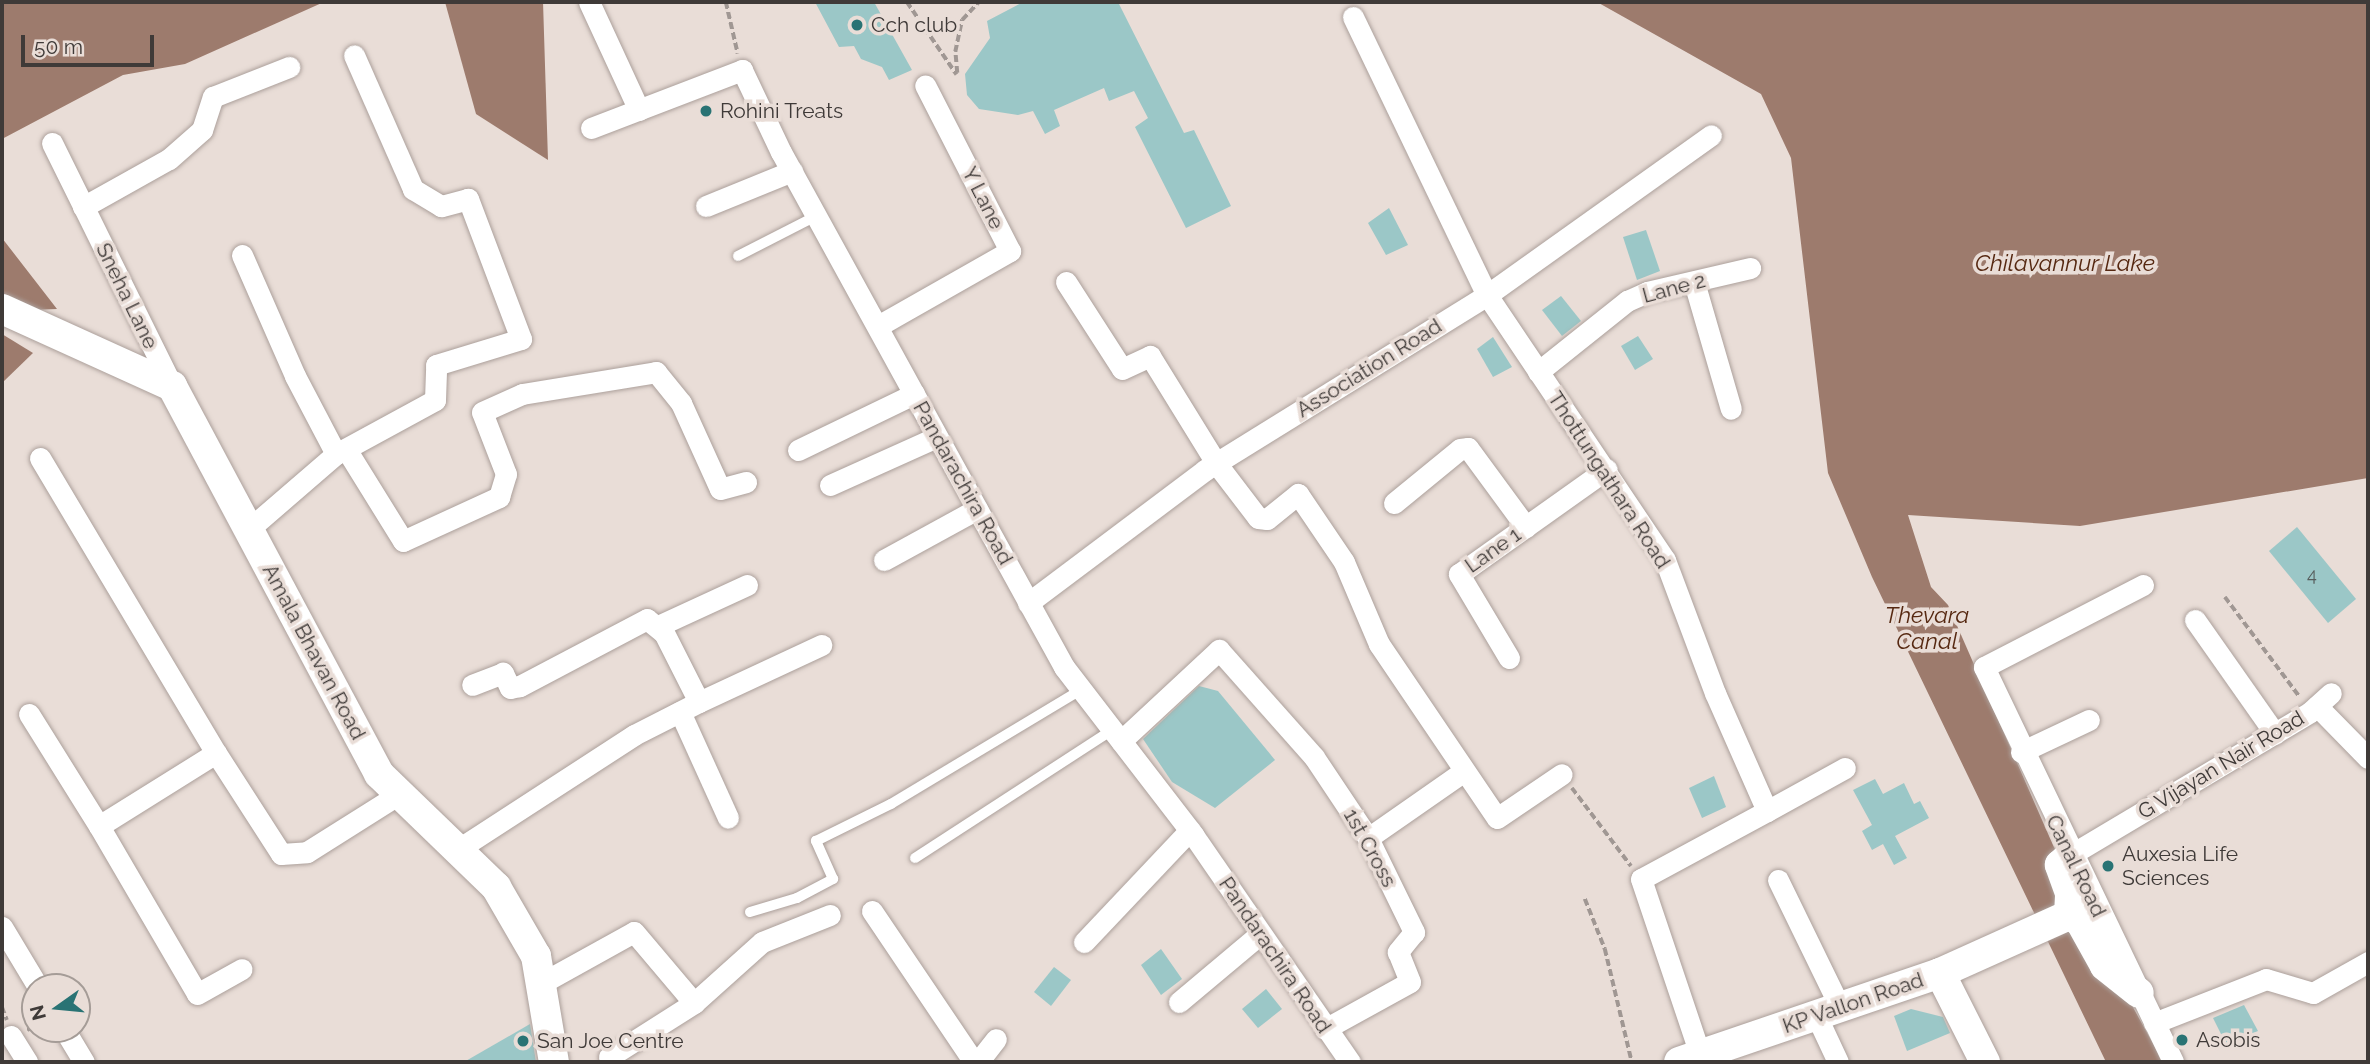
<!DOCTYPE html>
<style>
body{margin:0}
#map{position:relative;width:2370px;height:1064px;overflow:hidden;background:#e9ddd7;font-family:Raleway,sans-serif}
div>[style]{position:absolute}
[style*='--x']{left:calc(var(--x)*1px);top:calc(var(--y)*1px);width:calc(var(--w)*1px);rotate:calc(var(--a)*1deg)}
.water>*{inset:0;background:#9d7b6d}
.building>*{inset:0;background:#9bc7c7}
.path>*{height:3.5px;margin-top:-1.75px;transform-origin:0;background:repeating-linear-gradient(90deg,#a09793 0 7px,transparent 0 10.5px)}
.roads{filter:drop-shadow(0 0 2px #aca09b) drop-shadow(0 0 2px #aca09b)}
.lane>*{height:10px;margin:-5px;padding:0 5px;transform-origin:5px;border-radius:5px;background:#fff}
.street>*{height:21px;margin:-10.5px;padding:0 10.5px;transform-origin:10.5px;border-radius:10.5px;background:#fff}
.secondary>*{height:30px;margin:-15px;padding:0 15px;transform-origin:15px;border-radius:15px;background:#fff}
.dots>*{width:19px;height:19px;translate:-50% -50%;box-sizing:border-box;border:4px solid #e9ddd7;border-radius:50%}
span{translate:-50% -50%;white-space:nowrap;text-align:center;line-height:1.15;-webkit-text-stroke:7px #e9ddd7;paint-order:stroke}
.number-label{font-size:18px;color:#565d5c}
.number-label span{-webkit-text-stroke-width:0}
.poi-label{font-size:21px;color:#3f3a38}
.left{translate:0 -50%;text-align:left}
.street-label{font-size:21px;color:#3f3a38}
.water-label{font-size:23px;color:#562811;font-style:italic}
.frame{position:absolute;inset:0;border:4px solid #3f3a38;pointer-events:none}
.north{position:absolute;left:21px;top:973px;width:70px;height:70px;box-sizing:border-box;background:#e9ddd7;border:2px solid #a59c97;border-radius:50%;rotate:255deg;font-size:19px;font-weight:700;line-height:28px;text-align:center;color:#3f3a38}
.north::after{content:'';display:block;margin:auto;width:24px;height:32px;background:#297374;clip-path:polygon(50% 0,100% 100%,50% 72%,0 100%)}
.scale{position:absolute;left:21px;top:35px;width:133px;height:32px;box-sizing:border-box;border:4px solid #3f3a38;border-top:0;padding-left:9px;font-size:21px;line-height:24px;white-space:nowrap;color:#3f3a38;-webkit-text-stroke:5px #e9ddd7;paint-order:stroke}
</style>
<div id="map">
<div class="water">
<i style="clip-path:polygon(2px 2px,324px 2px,185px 64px,123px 75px,2px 139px)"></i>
<i style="clip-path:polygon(445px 2px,543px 2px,548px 160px,476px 114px)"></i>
<i style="clip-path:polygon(1597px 2px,2368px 2px,2368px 478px,2080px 526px,1908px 515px,1931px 587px,1948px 605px,2088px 925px,2163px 1062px,2106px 1062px,1872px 577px,1828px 473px,1791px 158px,1761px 94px)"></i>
<i style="clip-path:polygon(2px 238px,57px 309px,30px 310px,7px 302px,2px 329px)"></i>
<i style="clip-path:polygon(2px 334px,33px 353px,2px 383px)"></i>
</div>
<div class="building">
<i style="clip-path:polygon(815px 2px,874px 2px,912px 70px,889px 80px,882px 67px,861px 59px,854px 46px,839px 47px)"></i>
<i style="clip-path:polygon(1023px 2px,1118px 2px,1184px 133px,1194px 130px,1231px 206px,1186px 228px,1135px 127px,1148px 118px,1134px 91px,1109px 101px,1104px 88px,1054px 110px,1060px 126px,1045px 134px,1033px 111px,1018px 115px,979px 109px,967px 95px,965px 74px,990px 38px,987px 21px)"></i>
<i style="clip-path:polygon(1389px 208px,1408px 245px,1386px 255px,1368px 223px)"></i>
<i style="clip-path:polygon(1646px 230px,1660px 271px,1637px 280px,1623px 237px)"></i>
<i style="clip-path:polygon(1561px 296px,1581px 321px,1562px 336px,1542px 310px)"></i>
<i style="clip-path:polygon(1638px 336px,1653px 359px,1635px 370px,1621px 346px)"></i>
<i style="clip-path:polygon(1493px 337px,1512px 367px,1493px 377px,1477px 349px)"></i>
<i style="clip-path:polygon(2297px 527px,2356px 599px,2328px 623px,2269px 551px)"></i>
<i style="clip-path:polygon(1199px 686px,1218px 691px,1275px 760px,1215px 808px,1172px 782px,1143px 739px)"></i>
<i style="clip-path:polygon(1714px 776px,1726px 807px,1702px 818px,1689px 788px)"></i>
<i style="clip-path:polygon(1875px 779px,1883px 794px,1904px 783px,1914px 804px,1920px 801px,1929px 818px,1895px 836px,1907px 858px,1894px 865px,1883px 844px,1872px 850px,1862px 831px,1872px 825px,1853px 790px)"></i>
<i style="clip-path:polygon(1161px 949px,1182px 979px,1161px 995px,1141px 965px)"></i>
<i style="clip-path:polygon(1054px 967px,1071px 980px,1051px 1006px,1034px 992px)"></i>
<i style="clip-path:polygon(1266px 989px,1282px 1009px,1258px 1028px,1242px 1009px)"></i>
<i style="clip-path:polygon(2244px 1005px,2258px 1031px,2226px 1044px,2213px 1018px)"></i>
<i style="clip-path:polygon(1911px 1009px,1943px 1017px,1950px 1033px,1907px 1051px,1894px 1016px)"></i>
<i style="clip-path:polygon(530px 1024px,536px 1062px,464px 1062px)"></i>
</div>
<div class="path">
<i style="--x:726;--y:2;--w:53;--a:77"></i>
<i style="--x:907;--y:2;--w:88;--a:55.6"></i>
<i style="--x:957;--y:73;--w:21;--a:-95"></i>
<i style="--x:955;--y:52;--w:33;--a:-78"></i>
<i style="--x:962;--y:20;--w:25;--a:-47"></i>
<i style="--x:2225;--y:597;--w:124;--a:53.2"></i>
<i style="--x:1572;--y:788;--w:98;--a:52.9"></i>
<i style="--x:1585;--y:899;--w:54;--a:68.2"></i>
<i style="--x:1605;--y:949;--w:116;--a:76.6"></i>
<i style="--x:2;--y:1007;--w:14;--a:69"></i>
<i style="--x:27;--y:1030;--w:9;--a:-21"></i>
</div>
<div class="roads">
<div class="lane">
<i style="--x:738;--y:256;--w:88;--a:-27.1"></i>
<i style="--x:915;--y:858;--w:235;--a:-33"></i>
<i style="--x:750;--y:912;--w:49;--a:-16.6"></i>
<i style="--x:797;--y:898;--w:41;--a:-27.8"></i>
<i style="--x:833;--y:879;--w:42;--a:-114.1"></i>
<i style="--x:816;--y:841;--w:84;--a:-26.3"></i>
<i style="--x:891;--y:804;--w:222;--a:-31"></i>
</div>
<div class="street">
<i style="--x:589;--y:2;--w:119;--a:65.2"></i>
<i style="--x:1353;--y:17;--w:309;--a:64.3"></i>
<i style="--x:1487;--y:295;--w:319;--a:56.1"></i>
<i style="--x:1665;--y:560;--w:142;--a:69.4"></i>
<i style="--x:1715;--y:693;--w:129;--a:66.2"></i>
<i style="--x:1767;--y:811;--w:143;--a:151.6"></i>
<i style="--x:1641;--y:879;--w:185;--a:71.4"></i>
<i style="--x:591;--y:128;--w:162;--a:-21"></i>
<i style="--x:742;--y:70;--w:91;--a:64.6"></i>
<i style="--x:781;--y:152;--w:588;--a:61.21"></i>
<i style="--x:1064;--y:667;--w:213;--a:52.4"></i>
<i style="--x:1194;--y:836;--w:275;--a:55.4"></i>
<i style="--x:52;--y:143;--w:271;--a:63.7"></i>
<i style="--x:706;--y:206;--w:93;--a:-22.1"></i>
<i style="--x:83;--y:207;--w:98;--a:-29.2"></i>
<i style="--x:169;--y:159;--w:44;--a:-41.3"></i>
<i style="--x:202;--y:130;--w:35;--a:-72"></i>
<i style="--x:213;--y:97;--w:82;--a:-21.5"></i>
<i style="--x:242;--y:255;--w:132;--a:66.3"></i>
<i style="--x:295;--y:376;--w:88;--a:62.3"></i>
<i style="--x:1066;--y:282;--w:103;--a:57.2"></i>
<i style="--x:1122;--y:369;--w:31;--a:-25"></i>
<i style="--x:1150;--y:356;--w:126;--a:58.3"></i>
<i style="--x:1216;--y:463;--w:69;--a:52.6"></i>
<i style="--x:1258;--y:518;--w:9;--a:6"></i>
<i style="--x:1267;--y:519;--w:40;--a:-39"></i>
<i style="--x:1298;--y:494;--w:82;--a:55.9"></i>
<i style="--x:1344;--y:562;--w:89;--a:66.9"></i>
<i style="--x:1379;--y:644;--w:210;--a:55.9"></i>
<i style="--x:1497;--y:818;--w:78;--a:-34.1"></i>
<i style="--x:1694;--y:282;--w:132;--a:73.8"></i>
<i style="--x:878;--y:326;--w:152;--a:-29.6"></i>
<i style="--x:1010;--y:251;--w:186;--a:-117.1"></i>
<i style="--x:1538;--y:372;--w:114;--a:-38.6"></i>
<i style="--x:1627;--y:301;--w:22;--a:-24"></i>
<i style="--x:1647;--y:292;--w:106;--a:-13.1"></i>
<i style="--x:346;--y:449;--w:108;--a:58.2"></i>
<i style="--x:403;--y:541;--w:106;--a:-24.6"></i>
<i style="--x:499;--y:497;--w:24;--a:-73"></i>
<i style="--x:506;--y:474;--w:66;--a:-111.2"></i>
<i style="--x:482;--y:412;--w:44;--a:-24.2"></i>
<i style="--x:522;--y:394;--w:136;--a:-9.3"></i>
<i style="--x:656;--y:372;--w:40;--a:51"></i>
<i style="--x:681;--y:403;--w:94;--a:65.6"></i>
<i style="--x:720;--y:489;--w:27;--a:-15"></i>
<i style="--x:798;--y:450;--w:129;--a:-25.8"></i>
<i style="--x:40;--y:458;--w:344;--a:59.2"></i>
<i style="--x:830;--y:485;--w:117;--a:-24.2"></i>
<i style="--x:1394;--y:503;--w:85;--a:-39.3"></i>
<i style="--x:1460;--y:449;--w:8;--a:-7"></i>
<i style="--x:1468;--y:448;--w:98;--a:53.7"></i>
<i style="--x:249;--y:529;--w:115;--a:-40.8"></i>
<i style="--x:336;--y:454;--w:113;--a:-28.6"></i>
<i style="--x:435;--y:400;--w:35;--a:-88"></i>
<i style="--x:436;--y:365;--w:89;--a:-17"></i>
<i style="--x:521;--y:339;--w:150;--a:-110.7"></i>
<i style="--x:468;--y:199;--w:28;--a:165"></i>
<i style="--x:441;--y:206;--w:33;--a:-149"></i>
<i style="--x:413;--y:189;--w:146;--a:-113.8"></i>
<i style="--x:884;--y:560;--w:106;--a:-28.7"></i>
<i style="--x:2143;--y:585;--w:179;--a:152.7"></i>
<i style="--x:1984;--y:667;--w:438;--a:64.4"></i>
<i style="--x:1028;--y:603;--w:221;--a:-36.9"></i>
<i style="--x:1205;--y:470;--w:332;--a:-31.8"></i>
<i style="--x:1487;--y:295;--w:275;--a:-35.5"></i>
<i style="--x:2195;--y:620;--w:139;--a:54.9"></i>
<i style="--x:658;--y:626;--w:98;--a:-24.7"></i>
<i style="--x:1509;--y:658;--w:98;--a:-120.8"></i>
<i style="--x:1459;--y:574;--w:181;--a:-35.4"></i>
<i style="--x:699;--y:702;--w:135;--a:-25"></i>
<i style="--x:2317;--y:706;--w:73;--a:45.6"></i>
<i style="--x:680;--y:712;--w:116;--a:65.6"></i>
<i style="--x:29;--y:714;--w:132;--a:58"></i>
<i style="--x:99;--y:826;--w:138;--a:-32"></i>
<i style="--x:216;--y:753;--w:120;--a:57.2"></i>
<i style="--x:281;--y:854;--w:26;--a:-4"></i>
<i style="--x:307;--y:852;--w:109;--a:-32.2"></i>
<i style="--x:1121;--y:741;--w:134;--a:-42.9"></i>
<i style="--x:1219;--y:650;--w:143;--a:48.4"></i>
<i style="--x:1314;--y:757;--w:97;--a:56.3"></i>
<i style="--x:1368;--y:838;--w:105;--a:63.9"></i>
<i style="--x:1414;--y:932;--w:26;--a:129"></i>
<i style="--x:1398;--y:952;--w:32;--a:68"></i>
<i style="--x:1410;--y:982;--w:97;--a:151.1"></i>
<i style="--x:2021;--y:752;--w:75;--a:-25.2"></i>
<i style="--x:1767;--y:811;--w:89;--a:-28.9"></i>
<i style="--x:99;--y:826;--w:194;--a:59.7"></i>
<i style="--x:197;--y:994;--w:51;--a:-29.1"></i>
<i style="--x:1368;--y:838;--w:117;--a:-34.9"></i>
<i style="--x:457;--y:850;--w:211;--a:-33"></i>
<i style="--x:634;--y:735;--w:73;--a:-26.9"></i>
<i style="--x:699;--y:702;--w:77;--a:-116.9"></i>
<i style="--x:664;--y:633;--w:22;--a:-141"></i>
<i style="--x:647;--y:619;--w:144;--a:152.2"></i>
<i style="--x:520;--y:686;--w:10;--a:169"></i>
<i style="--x:510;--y:688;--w:17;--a:-115"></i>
<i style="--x:503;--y:673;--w:33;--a:159"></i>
<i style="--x:2072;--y:854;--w:277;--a:-30.8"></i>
<i style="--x:2310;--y:712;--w:28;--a:-42"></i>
<i style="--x:1778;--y:880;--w:141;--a:64"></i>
<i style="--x:872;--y:911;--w:182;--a:56"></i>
<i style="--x:2;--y:927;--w:70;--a:59"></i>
<i style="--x:1084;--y:942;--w:154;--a:-46.6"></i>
<i style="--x:540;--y:984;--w:107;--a:-29"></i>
<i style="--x:634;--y:932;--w:93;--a:49.8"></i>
<i style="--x:694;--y:1003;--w:91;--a:-41.9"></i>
<i style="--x:762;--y:942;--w:73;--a:-21.7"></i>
<i style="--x:1179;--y:1002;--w:106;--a:-40"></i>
<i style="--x:1816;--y:1015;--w:52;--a:64.9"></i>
<i style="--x:2154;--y:1023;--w:120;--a:-21.4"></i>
<i style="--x:2266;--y:979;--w:49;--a:16.6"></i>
<i style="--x:2313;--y:993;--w:63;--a:-29.4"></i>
<i style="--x:64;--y:1029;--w:39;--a:59"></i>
<i style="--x:11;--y:1036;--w:31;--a:58"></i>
<i style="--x:609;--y:1057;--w:101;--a:-32.4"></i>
<i style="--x:978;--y:1062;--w:29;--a:-52"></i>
</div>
<div class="secondary">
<i style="--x:2;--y:309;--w:187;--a:24.4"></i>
<i style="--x:172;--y:386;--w:440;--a:61.9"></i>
<i style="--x:379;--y:774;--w:163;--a:44"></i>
<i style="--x:496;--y:887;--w:80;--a:59.9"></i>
<i style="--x:536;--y:956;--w:108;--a:80.4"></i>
<i style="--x:2069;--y:915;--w:13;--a:29"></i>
<i style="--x:2080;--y:921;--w:51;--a:60.9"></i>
<i style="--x:2105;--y:966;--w:43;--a:38.5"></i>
<i style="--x:2069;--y:915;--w:22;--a:-87"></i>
<i style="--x:2070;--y:893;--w:30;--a:-110"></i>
<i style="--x:2060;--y:865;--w:16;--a:-43"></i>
<i style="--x:1940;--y:973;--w:100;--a:63.2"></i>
<i style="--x:1679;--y:1062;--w:276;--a:-18.8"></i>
<i style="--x:1940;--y:973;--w:141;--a:-24.2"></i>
</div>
</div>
<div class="dots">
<i style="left:857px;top:25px;background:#297374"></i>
<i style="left:706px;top:111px;background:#297374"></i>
<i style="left:2108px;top:866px;background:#297374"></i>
<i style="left:2182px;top:1040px;background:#297374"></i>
<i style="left:523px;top:1041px;background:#297374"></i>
</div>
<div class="number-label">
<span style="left:2312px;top:575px">4</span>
</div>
<div class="poi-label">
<span class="left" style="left:871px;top:25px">Cch club</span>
<span class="left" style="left:720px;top:111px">Rohini Treats</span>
<span class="left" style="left:2122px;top:866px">Auxesia Life<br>Sciences</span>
<span class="left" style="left:2196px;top:1040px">Asobis</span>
<span class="left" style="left:537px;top:1041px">San Joe Centre</span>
</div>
<div class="street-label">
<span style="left:983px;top:198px;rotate:63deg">Y Lane</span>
<span style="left:1674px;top:288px;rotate:-15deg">Lane 2</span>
<span style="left:127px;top:296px;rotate:64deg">Sneha Lane</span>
<span style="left:1369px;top:368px;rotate:-32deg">Association Road</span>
<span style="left:1609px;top:480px;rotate:57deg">Thottungathara Road</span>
<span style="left:963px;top:483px;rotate:61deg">Pandarachira Road</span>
<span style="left:1493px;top:550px;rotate:-35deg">Lane 1</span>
<span style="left:314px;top:652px;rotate:62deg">Amala Bhavan Road</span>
<span style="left:2221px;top:765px;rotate:-31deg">G Vijayan Nair Road</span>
<span style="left:1370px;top:848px;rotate:61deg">1st Cross</span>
<span style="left:2076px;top:866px;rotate:64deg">Canal Road</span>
<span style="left:1275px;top:955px;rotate:56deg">Pandarachira Road</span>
<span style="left:1853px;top:1003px;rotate:-19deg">KP Vallon Road</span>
</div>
<div class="water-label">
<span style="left:2065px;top:263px">Chilavannur Lake</span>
<span style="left:1927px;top:628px">Thevara<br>Canal</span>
</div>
<div class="frame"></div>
<div class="north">N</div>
<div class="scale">50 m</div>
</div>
